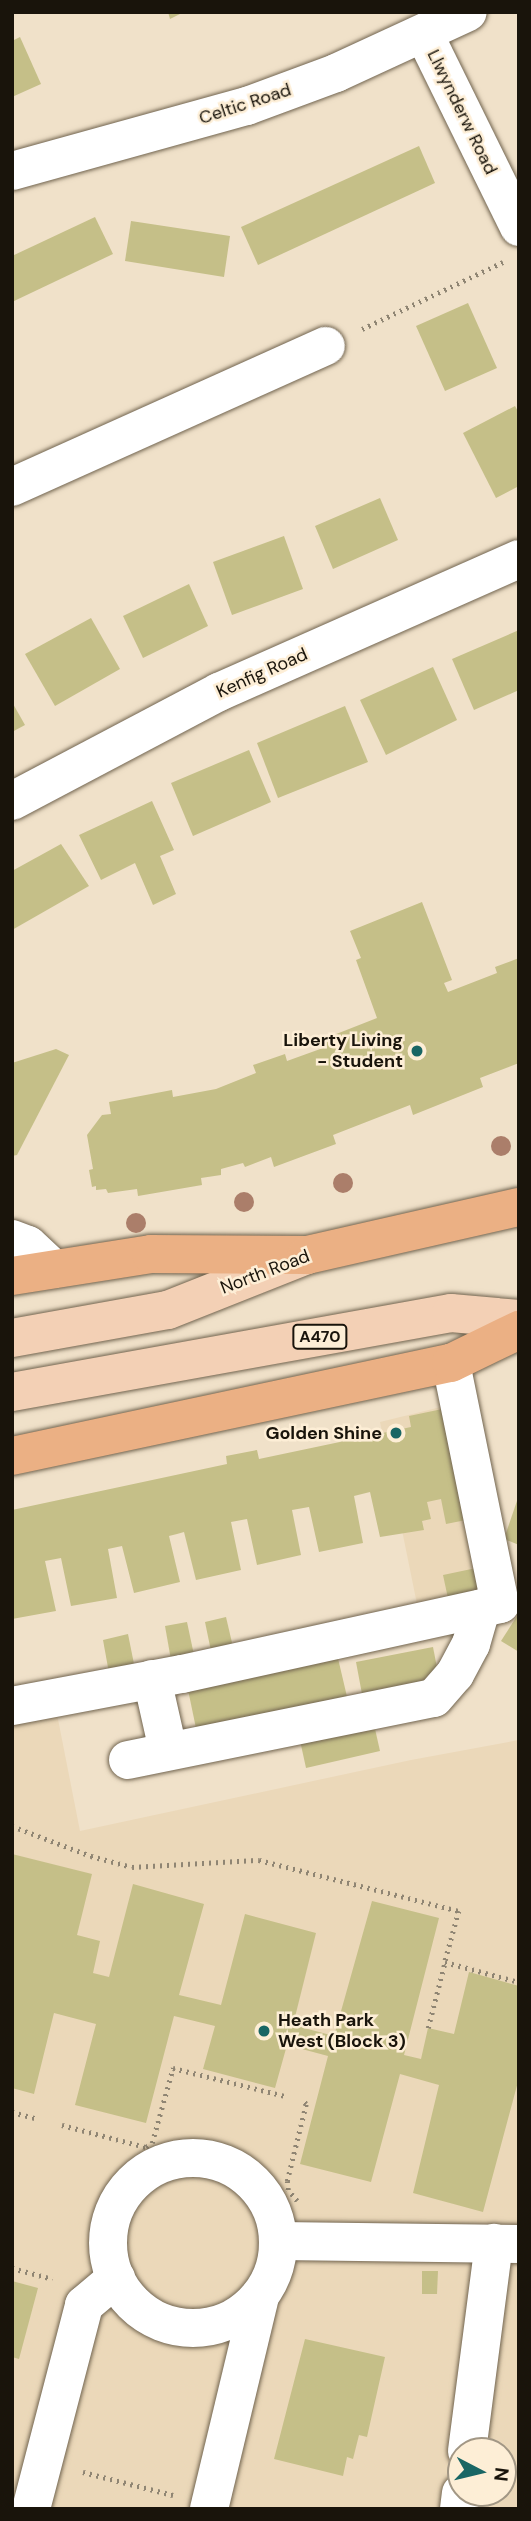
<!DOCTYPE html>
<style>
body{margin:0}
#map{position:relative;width:531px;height:2521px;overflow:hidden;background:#f0e1c9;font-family:"DM Sans",sans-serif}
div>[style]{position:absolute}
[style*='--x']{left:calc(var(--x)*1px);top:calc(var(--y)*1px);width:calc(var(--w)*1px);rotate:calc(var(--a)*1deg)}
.built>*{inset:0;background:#ebd8b9}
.building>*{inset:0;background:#c5bf88}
.path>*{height:4.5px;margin-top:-2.25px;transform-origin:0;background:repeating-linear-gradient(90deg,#8f8573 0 2px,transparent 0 7px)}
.roads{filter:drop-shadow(0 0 2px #71644f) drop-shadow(0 0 2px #71644f)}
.minor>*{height:38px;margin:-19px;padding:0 19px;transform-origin:19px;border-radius:19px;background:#fff}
.minor>.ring{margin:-19px;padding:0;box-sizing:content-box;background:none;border:38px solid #fff;border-radius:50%}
.major>*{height:38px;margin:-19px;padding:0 19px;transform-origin:19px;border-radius:19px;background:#f3d0b5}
.highway>*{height:38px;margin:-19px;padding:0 19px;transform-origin:19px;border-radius:19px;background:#ebb084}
.trees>*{width:20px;height:20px;margin:-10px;border-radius:50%;background:#ab7e6a}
.dots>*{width:19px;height:19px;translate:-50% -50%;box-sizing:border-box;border:4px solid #fdeed6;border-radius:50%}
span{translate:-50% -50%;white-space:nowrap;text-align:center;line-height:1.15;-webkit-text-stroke:5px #fdeed6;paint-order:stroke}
.shield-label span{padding:2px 5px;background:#fdeed6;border:2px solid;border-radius:5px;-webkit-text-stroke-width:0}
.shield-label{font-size:16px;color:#19140b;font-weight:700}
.street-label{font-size:18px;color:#19140b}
.poi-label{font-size:18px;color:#19140b;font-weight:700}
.right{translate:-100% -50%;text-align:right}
.left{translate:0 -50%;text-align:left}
.frame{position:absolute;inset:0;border:14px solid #19140b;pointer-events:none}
.north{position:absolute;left:447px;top:2437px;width:70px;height:70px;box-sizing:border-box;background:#fdeed6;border:2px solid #a29785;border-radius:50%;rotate:97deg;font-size:19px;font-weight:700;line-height:28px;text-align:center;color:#19140b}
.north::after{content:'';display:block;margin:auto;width:24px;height:32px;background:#196664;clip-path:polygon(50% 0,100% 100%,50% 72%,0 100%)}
</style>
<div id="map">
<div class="built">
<i style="clip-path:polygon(449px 1405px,486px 1595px,418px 1609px,380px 1422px)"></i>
<i style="clip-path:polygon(evenodd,56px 1709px,80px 1831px,411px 1760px,519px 1740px,519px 2509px,12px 2509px,12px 1719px,56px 1709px,461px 2451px,503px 2451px,503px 2493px,461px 2493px,461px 2451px)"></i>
</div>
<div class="building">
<i style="clip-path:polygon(168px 12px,184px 12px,170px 19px)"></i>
<i style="clip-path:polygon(20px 37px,41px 84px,12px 97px,12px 41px)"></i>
<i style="clip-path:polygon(419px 146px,435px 183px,258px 265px,241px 227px)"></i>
<i style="clip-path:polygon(95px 217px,113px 254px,12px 302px,12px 256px)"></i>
<i style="clip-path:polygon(131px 221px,230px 236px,224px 277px,125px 261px)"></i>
<i style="clip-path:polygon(468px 303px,497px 368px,445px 391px,416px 326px)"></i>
<i style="clip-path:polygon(515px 406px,519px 413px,519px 486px,496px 498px,463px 433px)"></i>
<i style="clip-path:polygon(380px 498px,398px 540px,333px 569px,315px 526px)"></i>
<i style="clip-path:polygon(284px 536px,303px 589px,232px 615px,213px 562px)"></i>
<i style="clip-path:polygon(189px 584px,208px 626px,143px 658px,123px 616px)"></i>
<i style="clip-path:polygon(91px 618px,120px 669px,55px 706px,25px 654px)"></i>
<i style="clip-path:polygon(519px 630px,519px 690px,474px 710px,452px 659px)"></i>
<i style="clip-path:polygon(433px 667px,457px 720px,386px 755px,360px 700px)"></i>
<i style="clip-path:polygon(12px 702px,25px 725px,12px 732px)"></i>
<i style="clip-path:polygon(345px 706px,368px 762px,278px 798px,257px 743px)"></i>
<i style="clip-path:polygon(249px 750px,271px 802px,193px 836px,171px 783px)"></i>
<i style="clip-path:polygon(152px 801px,174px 850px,160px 856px,176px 894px,153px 905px,135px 863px,101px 880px,79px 835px)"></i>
<i style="clip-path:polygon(61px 844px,89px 886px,12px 930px,12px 871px)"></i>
<i style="clip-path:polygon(422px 902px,452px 980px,444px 983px,448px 992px,497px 973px,495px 967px,519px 958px,519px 1063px,480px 1078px,483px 1087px,413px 1115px,410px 1105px,333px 1135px,336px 1144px,274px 1167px,271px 1157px,245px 1167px,243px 1163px,221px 1169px,221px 1175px,201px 1178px,202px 1185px,138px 1196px,137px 1189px,108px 1193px,106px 1189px,96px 1190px,96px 1186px,92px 1187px,89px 1170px,93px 1169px,87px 1135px,102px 1115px,111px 1114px,109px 1102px,172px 1090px,173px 1097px,216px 1089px,256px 1073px,253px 1065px,285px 1054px,287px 1061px,323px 1048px,321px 1040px,377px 1018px,356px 960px,361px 958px,350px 931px)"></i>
<i style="clip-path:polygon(56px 1049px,69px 1055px,17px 1155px,12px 1156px,12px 1063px)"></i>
<i style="clip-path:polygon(447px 1408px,471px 1519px,446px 1524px,441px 1499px,427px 1502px,431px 1519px,422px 1521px,424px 1530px,380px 1537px,370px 1492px,354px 1496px,363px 1543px,319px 1552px,309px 1507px,292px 1510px,301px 1555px,257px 1565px,247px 1519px,231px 1522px,241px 1570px,196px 1580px,184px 1532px,177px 1534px,169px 1536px,180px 1582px,134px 1593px,122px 1546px,108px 1549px,117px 1598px,71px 1606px,61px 1558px,45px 1561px,56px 1611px,12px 1619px,12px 1510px,227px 1464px,226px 1456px,257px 1450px,259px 1459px,411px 1427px,409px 1416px)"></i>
<i style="clip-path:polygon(519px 1495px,519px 1545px,504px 1539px)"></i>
<i style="clip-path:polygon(481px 1567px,486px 1595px,449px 1603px,443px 1575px)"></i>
<i style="clip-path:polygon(519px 1613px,519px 1652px,501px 1641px)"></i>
<i style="clip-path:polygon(226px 1617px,233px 1647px,211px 1651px,205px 1622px)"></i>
<i style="clip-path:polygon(187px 1622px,194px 1655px,171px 1660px,165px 1626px)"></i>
<i style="clip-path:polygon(128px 1634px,135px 1669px,109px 1673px,103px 1640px)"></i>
<i style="clip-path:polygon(433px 1647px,439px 1678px,362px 1694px,356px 1662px)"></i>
<i style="clip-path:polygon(337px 1654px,348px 1701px,197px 1733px,187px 1685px)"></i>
<i style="clip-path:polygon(373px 1720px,380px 1751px,306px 1768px,299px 1736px)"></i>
<i style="clip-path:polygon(12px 1854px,92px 1874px,77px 1935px,100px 1941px,93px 1973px,109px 1977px,133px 1884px,204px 1904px,179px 1995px,221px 2005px,245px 1914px,316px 1933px,293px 2025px,334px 2036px,372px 1901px,439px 1918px,404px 2055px,421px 2059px,428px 2028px,454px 2034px,469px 1972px,519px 1986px,519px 2078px,483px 2212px,413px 2193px,439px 2085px,400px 2074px,371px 2182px,300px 2164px,328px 2056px,287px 2045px,275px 2088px,203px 2069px,215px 2026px,174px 2016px,146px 2123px,75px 2105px,96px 2024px,54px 2013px,34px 2094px,12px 2088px)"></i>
<i style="clip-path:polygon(422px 2271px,438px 2271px,437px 2294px,422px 2294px)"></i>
<i style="clip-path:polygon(12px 2281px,38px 2288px,19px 2359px,12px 2357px)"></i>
<i style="clip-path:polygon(305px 2339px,385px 2357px,367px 2437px,359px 2435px,353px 2459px,347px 2457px,343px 2476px,274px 2459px)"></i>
</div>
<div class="path">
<i style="--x:362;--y:329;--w:156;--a:-25.4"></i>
<i style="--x:12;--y:1826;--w:85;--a:20.8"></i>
<i style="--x:91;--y:1856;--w:42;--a:15"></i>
<i style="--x:132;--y:1867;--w:127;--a:-3.2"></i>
<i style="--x:259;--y:1860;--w:206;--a:14.3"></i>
<i style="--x:459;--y:1911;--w:53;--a:105.4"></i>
<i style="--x:428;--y:2028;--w:68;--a:-75.6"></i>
<i style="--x:445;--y:1962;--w:77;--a:15.1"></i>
<i style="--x:12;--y:2112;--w:24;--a:15"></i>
<i style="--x:62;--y:2125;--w:87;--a:14.7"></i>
<i style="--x:146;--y:2147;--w:7;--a:-34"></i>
<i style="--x:152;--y:2143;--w:78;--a:-74.4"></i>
<i style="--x:173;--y:2068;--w:115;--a:14"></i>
<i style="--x:297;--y:2201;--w:14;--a:-129"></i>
<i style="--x:288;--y:2190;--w:9;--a:-96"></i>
<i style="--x:287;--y:2181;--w:79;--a:-76.1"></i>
<i style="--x:306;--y:2104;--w:6;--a:-135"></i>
<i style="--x:12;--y:2268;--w:42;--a:15"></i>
<i style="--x:83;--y:2472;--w:93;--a:14.3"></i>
</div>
<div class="roads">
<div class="minor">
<i style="--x:424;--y:34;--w:215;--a:63.8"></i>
<i style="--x:12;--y:171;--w:244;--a:-15.5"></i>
<i style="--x:247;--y:106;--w:95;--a:-20.3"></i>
<i style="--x:336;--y:73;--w:145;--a:-24.8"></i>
<i style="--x:12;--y:487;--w:344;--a:-24.2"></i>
<i style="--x:12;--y:801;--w:234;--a:-27.8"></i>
<i style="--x:219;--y:692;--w:328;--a:-23.9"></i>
<i style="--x:12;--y:1239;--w:17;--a:21"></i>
<i style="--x:28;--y:1245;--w:35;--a:43"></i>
<i style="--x:152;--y:1679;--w:73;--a:77.3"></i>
<i style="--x:12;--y:1706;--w:173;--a:-10.7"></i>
<i style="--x:182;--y:1674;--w:326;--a:-12.4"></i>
<i style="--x:500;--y:1604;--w:246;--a:-101.5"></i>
<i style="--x:128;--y:1760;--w:312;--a:-11.5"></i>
<i style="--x:434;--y:1698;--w:32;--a:-49"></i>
<i style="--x:455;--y:1674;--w:34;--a:-62"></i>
<i style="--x:471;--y:1644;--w:37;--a:-74"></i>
<i class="ring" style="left:108px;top:2158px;width:132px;height:132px"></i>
<i style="--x:278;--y:2241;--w:241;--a:0.7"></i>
<i style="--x:467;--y:2451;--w:210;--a:-82.6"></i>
<i style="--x:31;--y:2509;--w:211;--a:-75.4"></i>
<i style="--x:84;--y:2305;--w:42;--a:-40.2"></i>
<i style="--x:209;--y:2509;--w:219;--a:-76.5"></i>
<i style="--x:459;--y:2509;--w:16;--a:-83"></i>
</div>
<div class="major">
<i style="--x:12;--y:1338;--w:158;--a:-10.2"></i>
<i style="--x:168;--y:1310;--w:149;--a:-21.6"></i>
<i style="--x:12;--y:1392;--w:446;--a:-10.2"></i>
<i style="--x:451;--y:1313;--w:68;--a:5"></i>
</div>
<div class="highway">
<i style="--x:12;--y:1276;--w:141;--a:-9"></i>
<i style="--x:151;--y:1254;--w:156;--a:0.4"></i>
<i style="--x:307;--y:1255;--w:217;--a:-12.8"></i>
<i style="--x:12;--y:1456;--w:449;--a:-12"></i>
<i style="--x:451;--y:1363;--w:76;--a:-25.9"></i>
</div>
</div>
<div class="trees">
<i style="left:501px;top:1146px"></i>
<i style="left:343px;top:1183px"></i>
<i style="left:244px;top:1202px"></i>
<i style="left:136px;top:1223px"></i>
</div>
<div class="dots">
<i style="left:417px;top:1051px;background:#196664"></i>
<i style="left:396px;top:1433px;background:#196664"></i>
<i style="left:264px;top:2031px;background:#196664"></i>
</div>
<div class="shield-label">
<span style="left:320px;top:1337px">A470</span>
</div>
<div class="street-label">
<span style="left:245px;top:104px;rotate:-18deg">Celtic Road</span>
<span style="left:462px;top:112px;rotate:64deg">Llwynderw Road</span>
<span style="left:262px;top:673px;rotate:-24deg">Kenfig Road</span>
<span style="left:265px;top:1272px;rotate:-21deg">North Road</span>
</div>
<div class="poi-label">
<span class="right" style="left:403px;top:1051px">Liberty Living<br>- Student</span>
<span class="right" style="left:382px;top:1433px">Golden Shine</span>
<span class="left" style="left:278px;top:2031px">Heath Park<br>West (Block 3)</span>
</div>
<div class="frame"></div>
<div class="north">N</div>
</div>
